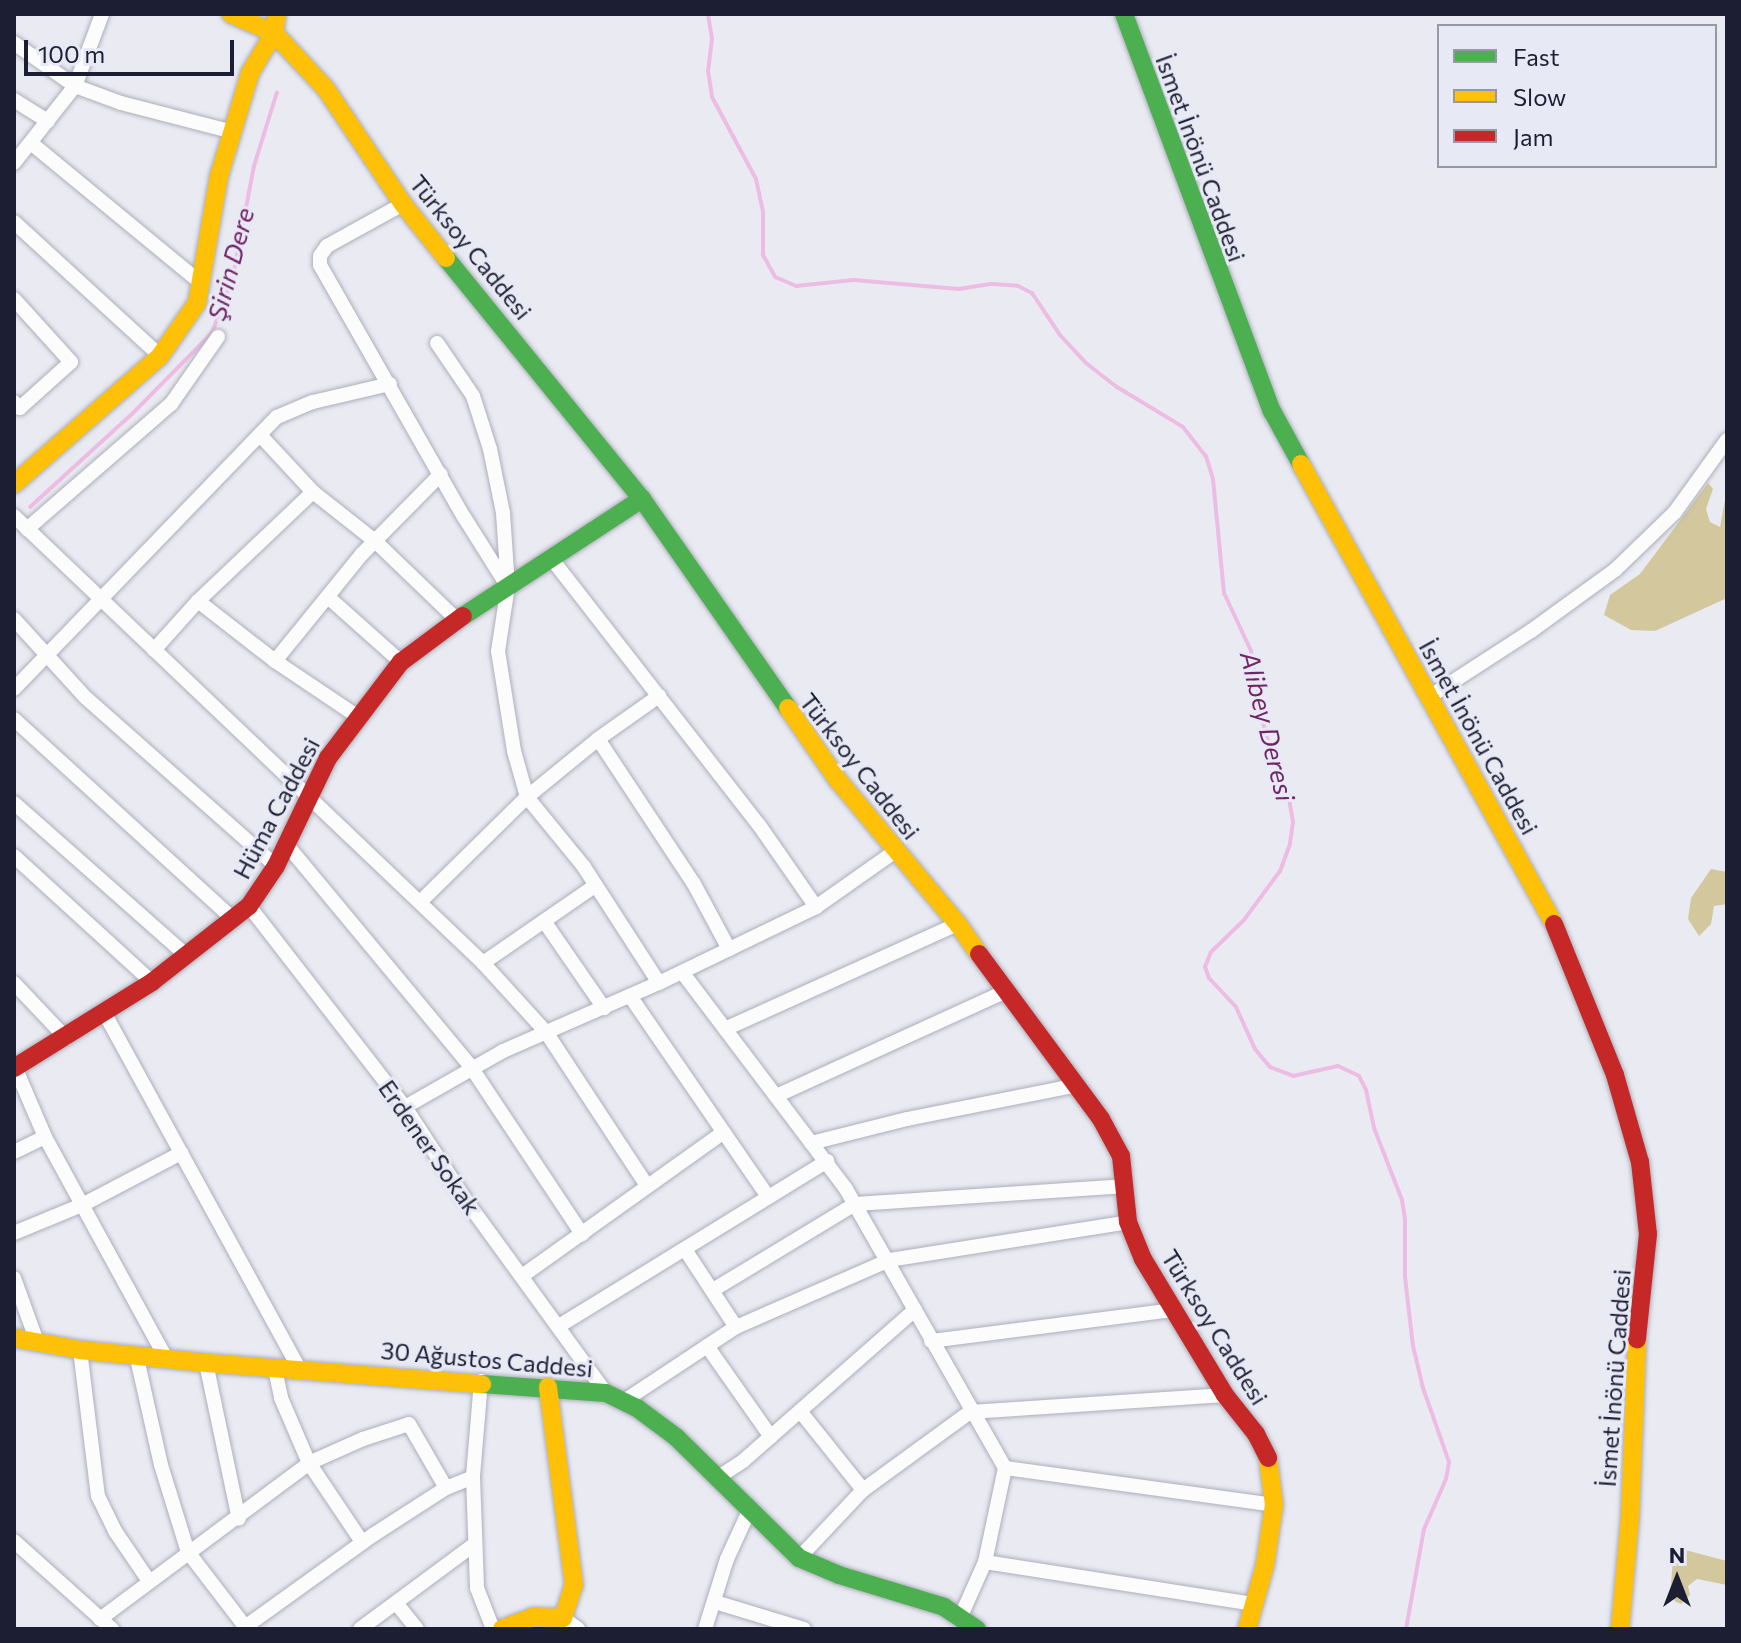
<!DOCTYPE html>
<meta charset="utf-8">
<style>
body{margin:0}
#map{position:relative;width:1741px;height:1643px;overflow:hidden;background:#eaebf2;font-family:Commissioner,sans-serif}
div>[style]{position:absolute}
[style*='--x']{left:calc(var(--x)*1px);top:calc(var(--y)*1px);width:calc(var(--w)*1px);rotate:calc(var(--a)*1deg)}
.forest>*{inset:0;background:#d2c79d}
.stream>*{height:4px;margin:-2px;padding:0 2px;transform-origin:2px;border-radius:2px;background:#edbce3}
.roads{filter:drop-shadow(0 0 2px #acaeba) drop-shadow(0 0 2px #acaeba)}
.street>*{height:14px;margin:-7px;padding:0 7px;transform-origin:7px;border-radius:7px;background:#fcfcfd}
.fast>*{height:18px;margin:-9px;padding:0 9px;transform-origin:9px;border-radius:9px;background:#4caf50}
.slow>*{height:18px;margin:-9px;padding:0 9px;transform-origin:9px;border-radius:9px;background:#ffc107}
.jam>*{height:18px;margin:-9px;padding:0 9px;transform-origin:9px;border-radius:9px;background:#c62828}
span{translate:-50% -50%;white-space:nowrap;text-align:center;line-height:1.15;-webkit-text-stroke:6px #e7e9f5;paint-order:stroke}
.street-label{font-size:24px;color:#1c1f33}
.water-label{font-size:26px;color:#732465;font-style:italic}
.frame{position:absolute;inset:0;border:16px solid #1c1f33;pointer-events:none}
.legend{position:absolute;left:1437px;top:24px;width:280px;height:144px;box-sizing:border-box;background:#e7e9f5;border:2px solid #9698a7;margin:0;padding:10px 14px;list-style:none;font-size:24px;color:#1c1f33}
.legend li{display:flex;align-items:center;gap:16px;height:40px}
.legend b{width:40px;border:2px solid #9698a7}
.north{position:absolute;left:1637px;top:1539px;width:80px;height:80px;-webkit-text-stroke:6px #e7e9f5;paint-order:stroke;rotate:0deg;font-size:22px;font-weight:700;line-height:32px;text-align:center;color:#1c1f33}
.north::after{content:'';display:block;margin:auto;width:28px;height:36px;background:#1c1f33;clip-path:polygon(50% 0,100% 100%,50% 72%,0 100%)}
.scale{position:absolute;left:24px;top:40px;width:210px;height:36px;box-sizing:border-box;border:4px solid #1c1f33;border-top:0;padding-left:10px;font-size:24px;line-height:28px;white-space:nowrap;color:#1c1f33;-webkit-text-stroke:6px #e7e9f5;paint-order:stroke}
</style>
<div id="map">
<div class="forest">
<i style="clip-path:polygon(1708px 483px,1713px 489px,1706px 509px,1710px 522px,1720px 527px,1727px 489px,1727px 598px,1655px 631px,1631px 630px,1604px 615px,1610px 595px,1640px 574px)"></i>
<i style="clip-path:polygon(1711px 869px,1727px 872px,1727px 904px,1714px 906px,1711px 924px,1699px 936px,1688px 919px,1691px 898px)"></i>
<i style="clip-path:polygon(1685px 1550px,1727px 1561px,1727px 1585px,1697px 1579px,1688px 1586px,1690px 1595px,1681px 1604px,1676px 1602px,1670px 1595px,1673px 1560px)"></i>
</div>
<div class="stream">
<i style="--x:708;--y:14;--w:25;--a:81"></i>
<i style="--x:712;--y:39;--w:32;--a:97"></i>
<i style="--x:708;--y:71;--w:26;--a:81"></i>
<i style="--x:712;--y:97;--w:93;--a:61.8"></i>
<i style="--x:756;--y:179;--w:34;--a:78"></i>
<i style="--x:763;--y:212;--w:43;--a:90"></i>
<i style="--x:763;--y:255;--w:25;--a:61"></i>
<i style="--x:775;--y:277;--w:23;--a:23"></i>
<i style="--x:796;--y:286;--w:58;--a:-5.9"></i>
<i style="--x:854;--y:280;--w:105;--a:4.9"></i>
<i style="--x:959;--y:289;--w:33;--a:-9"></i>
<i style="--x:992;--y:284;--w:26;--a:4"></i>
<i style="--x:1018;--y:286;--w:16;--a:27"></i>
<i style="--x:1032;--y:293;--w:50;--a:56.3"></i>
<i style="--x:1060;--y:335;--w:38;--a:47"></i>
<i style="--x:1086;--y:363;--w:39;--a:38"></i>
<i style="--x:1117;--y:387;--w:77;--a:31.2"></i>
<i style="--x:1183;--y:427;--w:37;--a:52"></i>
<i style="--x:1206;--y:456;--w:24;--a:73"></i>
<i style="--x:1213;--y:479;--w:115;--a:84.5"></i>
<i style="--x:1224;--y:593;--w:64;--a:65"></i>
<i style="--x:1251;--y:651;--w:82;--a:80.2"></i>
<i style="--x:1265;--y:732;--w:71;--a:70.3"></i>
<i style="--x:1289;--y:799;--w:23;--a:80"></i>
<i style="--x:1293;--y:822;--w:22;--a:98"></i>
<i style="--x:1290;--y:844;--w:29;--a:110"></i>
<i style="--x:1280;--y:871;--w:61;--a:126.3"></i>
<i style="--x:1244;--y:920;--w:46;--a:135.9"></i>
<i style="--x:1211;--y:952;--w:16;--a:112"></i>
<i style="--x:1205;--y:967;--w:12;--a:70"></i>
<i style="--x:1209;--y:978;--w:40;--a:47"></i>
<i style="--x:1236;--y:1007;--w:46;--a:65.7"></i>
<i style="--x:1255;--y:1049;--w:23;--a:50"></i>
<i style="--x:1270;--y:1067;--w:25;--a:21"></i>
<i style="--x:1293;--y:1076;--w:46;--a:-12.5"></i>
<i style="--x:1338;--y:1066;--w:23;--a:25"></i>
<i style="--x:1359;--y:1076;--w:16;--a:63"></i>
<i style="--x:1366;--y:1090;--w:39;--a:78"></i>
<i style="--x:1374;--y:1128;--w:77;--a:68.7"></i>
<i style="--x:1402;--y:1200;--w:20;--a:81"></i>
<i style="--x:1405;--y:1220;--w:57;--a:90"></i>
<i style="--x:1405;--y:1277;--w:69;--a:83.4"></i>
<i style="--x:1413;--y:1346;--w:43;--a:76.6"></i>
<i style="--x:1423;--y:1388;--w:78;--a:70.6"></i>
<i style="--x:1449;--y:1462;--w:17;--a:100"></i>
<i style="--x:1446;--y:1479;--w:55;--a:113.7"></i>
<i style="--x:1424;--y:1529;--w:102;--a:100.2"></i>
<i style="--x:30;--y:507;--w:138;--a:-42.4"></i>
<i style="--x:132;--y:414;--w:114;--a:-45.4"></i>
<i style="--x:212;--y:333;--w:61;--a:-69.8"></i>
<i style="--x:233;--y:276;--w:112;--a:-79.2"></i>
<i style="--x:254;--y:166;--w:77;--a:-72.7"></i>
</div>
<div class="roads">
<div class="street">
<i style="--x:14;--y:43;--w:75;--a:35.2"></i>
<i style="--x:75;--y:86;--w:49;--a:20.3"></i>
<i style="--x:121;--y:103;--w:116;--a:14.5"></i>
<i style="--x:14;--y:100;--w:40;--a:32"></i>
<i style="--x:31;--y:143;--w:222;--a:39.5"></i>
<i style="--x:14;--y:163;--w:98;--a:-51.6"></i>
<i style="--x:75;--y:86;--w:77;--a:-69.4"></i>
<i style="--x:403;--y:204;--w:87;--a:151.1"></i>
<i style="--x:327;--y:246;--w:12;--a:125"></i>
<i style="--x:320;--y:256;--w:9;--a:90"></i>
<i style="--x:320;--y:265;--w:290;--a:60.3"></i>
<i style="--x:464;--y:517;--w:77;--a:57.8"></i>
<i style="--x:14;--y:222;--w:198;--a:42.5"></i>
<i style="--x:14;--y:299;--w:85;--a:47.9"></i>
<i style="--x:71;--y:362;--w:69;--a:138"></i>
<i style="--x:20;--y:408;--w:8;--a:-135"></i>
<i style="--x:437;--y:343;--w:64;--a:55.8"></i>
<i style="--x:473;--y:396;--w:56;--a:72.2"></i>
<i style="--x:490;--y:449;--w:65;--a:78.5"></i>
<i style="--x:503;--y:513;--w:73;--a:86.1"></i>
<i style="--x:508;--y:586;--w:66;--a:98.7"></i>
<i style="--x:498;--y:651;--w:101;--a:80.9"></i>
<i style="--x:514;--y:751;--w:48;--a:74.2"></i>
<i style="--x:527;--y:797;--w:90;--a:50.8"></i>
<i style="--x:584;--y:867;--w:138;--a:57.1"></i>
<i style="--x:260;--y:435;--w:78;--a:47.1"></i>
<i style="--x:313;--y:492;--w:79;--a:38.3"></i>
<i style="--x:375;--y:541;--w:114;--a:43.9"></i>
<i style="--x:14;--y:516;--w:648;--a:43.62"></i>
<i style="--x:483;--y:963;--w:93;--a:47.6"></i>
<i style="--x:546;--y:1032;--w:184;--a:56.7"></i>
<i style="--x:27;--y:529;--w:191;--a:-41"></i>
<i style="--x:171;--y:404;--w:82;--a:-55"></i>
<i style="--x:551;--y:558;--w:338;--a:52.1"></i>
<i style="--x:759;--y:825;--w:100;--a:55.2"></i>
<i style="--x:328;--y:597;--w:98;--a:41.7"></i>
<i style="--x:198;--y:601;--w:98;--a:37.9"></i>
<i style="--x:275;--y:661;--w:99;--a:33.9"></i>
<i style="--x:14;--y:619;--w:105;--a:47.7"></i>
<i style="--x:85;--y:697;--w:255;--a:41.5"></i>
<i style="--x:154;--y:650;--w:66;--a:-48.1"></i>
<i style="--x:198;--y:601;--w:158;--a:-43.5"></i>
<i style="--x:275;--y:661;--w:138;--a:-50.9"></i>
<i style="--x:362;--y:554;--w:112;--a:-45.4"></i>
<i style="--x:14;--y:689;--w:378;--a:-46"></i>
<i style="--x:277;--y:417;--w:39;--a:-23"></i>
<i style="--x:313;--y:402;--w:79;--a:-13.2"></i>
<i style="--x:1429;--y:697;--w:121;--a:-32.9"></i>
<i style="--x:1531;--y:631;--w:104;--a:-36"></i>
<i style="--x:1615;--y:570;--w:83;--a:-44"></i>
<i style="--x:1675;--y:512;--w:89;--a:-54.2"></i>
<i style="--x:14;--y:719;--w:297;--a:42.4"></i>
<i style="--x:598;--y:739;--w:75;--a:-35.2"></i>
<i style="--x:14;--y:803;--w:231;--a:41.5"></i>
<i style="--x:287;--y:845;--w:288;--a:50.3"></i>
<i style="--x:471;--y:1067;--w:201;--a:56.4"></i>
<i style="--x:14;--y:856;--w:187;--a:42.4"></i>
<i style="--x:420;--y:902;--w:150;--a:-44.5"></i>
<i style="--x:527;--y:797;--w:92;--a:-39.2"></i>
<i style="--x:598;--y:739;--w:174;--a:56.5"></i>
<i style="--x:694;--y:884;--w:74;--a:61.7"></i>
<i style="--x:249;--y:906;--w:254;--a:52.2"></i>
<i style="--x:405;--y:1107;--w:110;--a:56.9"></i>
<i style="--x:465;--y:1199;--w:240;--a:54"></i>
<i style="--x:544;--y:921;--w:106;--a:55.4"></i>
<i style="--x:483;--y:963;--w:137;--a:-34.6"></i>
<i style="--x:682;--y:972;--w:272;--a:52.9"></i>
<i style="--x:846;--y:1189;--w:321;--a:60.3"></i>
<i style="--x:1005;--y:1468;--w:96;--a:102"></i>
<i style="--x:985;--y:1562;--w:59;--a:114"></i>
<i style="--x:14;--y:983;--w:76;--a:46.6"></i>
<i style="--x:630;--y:996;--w:244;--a:55.5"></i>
<i style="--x:105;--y:1014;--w:406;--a:61.3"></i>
<i style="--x:725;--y:1029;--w:256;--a:-24.3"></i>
<i style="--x:15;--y:1067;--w:76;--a:66.8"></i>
<i style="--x:45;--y:1137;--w:252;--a:61.3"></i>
<i style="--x:776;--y:1096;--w:251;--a:-24.5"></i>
<i style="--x:405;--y:1107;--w:113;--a:-29.7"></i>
<i style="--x:503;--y:1051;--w:170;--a:-23.6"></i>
<i style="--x:659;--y:983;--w:174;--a:-25.8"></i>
<i style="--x:816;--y:907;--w:95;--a:-35.2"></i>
<i style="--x:811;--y:1143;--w:99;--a:-14"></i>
<i style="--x:907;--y:1119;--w:170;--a:-11.2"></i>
<i style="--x:14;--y:1152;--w:34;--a:-26"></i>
<i style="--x:14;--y:1233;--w:76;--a:-22.5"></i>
<i style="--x:84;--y:1204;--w:110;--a:-27.7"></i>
<i style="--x:686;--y:1251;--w:91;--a:56.7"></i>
<i style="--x:522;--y:1276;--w:244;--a:-35.5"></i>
<i style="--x:14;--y:1278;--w:68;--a:70.2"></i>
<i style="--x:713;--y:1290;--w:166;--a:-31.2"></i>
<i style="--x:855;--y:1204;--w:269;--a:-3.8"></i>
<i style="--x:559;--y:1326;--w:315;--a:-31.6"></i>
<i style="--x:931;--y:1341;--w:244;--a:-7.3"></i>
<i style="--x:707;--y:1346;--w:111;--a:54.9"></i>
<i style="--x:80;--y:1350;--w:147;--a:83"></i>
<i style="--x:98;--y:1496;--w:39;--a:64"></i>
<i style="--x:115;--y:1531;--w:60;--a:55.8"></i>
<i style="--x:136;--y:1354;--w:114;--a:77.3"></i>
<i style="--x:161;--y:1465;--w:91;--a:72.8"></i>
<i style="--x:188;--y:1552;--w:97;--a:52.5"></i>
<i style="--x:206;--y:1363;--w:159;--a:78.1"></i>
<i style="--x:275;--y:1369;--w:30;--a:78"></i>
<i style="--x:281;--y:1398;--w:71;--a:66.7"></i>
<i style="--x:309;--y:1463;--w:95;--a:56.1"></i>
<i style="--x:481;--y:1381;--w:96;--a:94.8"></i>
<i style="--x:473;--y:1477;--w:111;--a:87.9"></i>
<i style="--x:477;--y:1588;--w:44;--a:68.7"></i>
<i style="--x:624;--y:1401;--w:134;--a:-33.5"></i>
<i style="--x:736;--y:1327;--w:167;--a:-23.6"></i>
<i style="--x:889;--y:1260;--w:242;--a:-9"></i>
<i style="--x:800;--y:1411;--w:101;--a:51.4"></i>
<i style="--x:1005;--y:1468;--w:272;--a:7.8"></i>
<i style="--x:717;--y:1478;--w:31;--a:-33"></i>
<i style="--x:743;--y:1461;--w:229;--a:-41.3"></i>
<i style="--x:14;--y:1541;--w:132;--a:41.9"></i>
<i style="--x:799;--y:1558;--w:93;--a:-46.7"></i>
<i style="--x:863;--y:1490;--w:132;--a:-36.1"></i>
<i style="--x:970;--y:1412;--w:256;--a:-3.8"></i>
<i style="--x:985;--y:1562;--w:271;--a:8.9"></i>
<i style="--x:715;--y:1602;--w:93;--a:16.9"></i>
<i style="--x:396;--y:1603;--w:33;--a:51"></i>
<i style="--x:563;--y:1618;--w:19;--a:36"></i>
<i style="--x:100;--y:1619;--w:261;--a:-36.7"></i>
<i style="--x:309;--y:1463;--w:59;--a:-24"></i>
<i style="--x:363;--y:1439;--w:48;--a:-18.1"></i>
<i style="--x:409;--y:1424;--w:74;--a:60"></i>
<i style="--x:245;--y:1627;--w:158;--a:-35.7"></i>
<i style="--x:373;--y:1535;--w:87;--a:-32.8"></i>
<i style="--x:446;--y:1488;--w:29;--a:-22"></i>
<i style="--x:360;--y:1629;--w:143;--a:-36.5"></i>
<i style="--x:705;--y:1629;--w:73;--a:-72.6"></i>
<i style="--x:727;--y:1559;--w:53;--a:-65.4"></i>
</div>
<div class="fast">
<i style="--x:1124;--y:14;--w:424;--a:69.6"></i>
<i style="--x:1272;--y:411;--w:60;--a:61.3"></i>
<i style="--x:446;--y:258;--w:311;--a:50.9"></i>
<i style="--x:642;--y:499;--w:255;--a:55.1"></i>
<i style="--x:463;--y:616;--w:214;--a:-33.2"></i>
<i style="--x:482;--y:1384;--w:124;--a:4.2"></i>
<i style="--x:606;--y:1393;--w:34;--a:26"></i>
<i style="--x:637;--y:1408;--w:49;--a:36.6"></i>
<i style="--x:676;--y:1437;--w:173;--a:44.5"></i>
<i style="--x:799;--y:1558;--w:43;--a:23"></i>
<i style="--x:839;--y:1575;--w:110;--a:16.9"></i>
<i style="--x:944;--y:1607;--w:40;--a:34"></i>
</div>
<div class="slow">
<i style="--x:231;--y:14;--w:47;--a:23.8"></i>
<i style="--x:274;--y:33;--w:76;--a:47.1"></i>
<i style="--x:326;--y:89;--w:138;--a:56.2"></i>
<i style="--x:403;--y:204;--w:69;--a:51.5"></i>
<i style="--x:1301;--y:464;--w:525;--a:61.19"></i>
<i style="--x:14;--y:484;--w:194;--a:-41.2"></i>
<i style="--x:160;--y:356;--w:65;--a:-55.1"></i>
<i style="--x:197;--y:303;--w:129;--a:-80.2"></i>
<i style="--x:219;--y:176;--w:108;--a:-73.2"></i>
<i style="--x:250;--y:73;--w:47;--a:-59"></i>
<i style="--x:274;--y:33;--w:19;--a:-81"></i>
<i style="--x:788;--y:708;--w:86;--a:55.4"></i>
<i style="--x:837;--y:779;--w:189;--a:50.2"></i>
<i style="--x:958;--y:924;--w:37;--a:55"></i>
<i style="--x:14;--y:1338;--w:67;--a:10.3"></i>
<i style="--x:80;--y:1350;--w:127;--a:5.9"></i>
<i style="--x:206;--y:1363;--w:277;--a:4.4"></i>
<i style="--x:502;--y:1629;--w:34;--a:-21"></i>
<i style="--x:534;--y:1617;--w:29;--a:2"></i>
<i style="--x:563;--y:1618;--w:35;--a:-72"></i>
<i style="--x:574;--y:1585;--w:200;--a:-97.5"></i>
<i style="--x:1247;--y:1629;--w:66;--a:-74.3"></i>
<i style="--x:1265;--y:1565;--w:61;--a:-81.5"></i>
<i style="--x:1274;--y:1505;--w:47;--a:-97.3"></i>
<i style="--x:1620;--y:1629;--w:112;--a:-84.9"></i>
<i style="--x:1630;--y:1517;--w:178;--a:-87.7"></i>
</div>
<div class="jam">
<i style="--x:1554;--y:924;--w:163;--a:68"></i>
<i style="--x:1615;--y:1075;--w:91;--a:74"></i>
<i style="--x:1640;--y:1162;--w:72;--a:83.7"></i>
<i style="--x:1648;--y:1234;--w:106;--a:96"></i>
<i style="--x:979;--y:954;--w:205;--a:53.5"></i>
<i style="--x:1101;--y:1119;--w:42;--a:61.6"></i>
<i style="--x:1121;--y:1156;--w:66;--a:83.9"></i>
<i style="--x:1128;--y:1222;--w:40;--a:68"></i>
<i style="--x:1143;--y:1259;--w:159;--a:58.9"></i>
<i style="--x:1225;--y:1395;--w:50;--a:51.5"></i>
<i style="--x:1256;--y:1434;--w:27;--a:63"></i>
<i style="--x:14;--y:1068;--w:163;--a:-31.9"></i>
<i style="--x:152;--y:982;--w:123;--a:-38.1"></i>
<i style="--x:249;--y:906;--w:48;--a:-56"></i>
<i style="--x:276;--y:866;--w:120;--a:-64.3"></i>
<i style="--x:328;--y:758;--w:121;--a:-52.8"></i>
<i style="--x:401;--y:662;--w:77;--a:-36.6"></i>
</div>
</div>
<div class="street-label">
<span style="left:1201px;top:158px;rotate:70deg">İsmet İnönü Caddesi</span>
<span style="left:471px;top:247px;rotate:51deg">Türksoy Caddesi</span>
<span style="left:1479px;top:737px;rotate:61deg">İsmet İnönü Caddesi</span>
<span style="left:860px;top:766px;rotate:52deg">Türksoy Caddesi</span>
<span style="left:276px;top:808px;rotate:-62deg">Hüma Caddesi</span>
<span style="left:430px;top:1147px;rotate:55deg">Erdener Sokak</span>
<span style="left:1215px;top:1327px;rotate:58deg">Türksoy Caddesi</span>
<span style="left:487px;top:1359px;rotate:5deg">30 Ağustos Caddesi</span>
<span style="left:1614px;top:1378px;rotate:-86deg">İsmet İnönü Caddesi</span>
</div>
<div class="water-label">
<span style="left:230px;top:264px;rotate:-75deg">Şirin Dere</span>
<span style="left:1268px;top:726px;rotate:76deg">Alibey Deresi</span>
</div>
<div class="frame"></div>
<ul class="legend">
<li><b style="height:10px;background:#4caf50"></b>Fast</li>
<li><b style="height:10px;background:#ffc107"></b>Slow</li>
<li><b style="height:10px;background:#c62828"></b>Jam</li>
</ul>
<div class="north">N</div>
<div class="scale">100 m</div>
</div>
